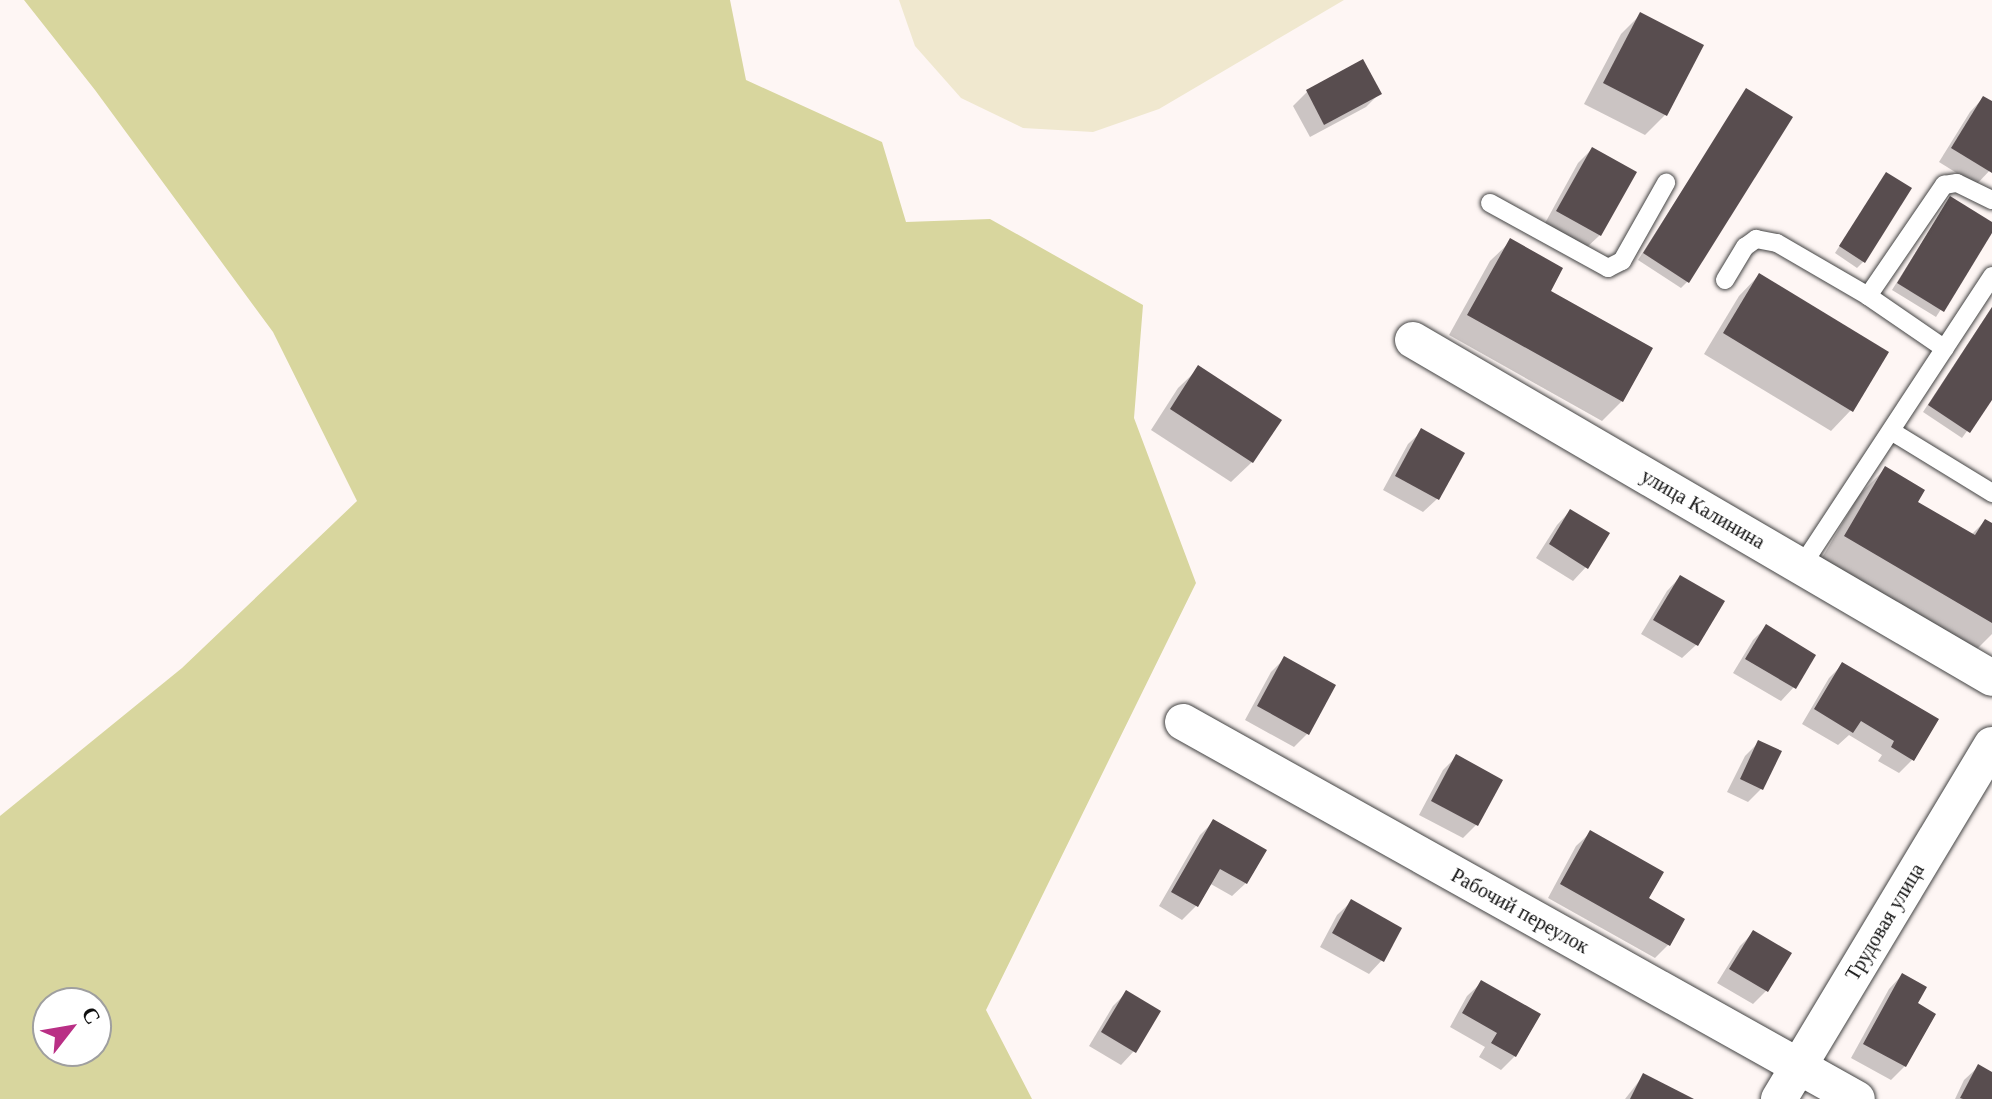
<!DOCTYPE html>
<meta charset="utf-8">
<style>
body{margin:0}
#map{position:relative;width:1992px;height:1099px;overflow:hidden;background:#fef6f4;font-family:"Libre Baskerville",serif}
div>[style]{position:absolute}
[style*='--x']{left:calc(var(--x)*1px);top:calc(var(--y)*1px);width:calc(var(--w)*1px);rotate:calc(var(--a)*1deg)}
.forest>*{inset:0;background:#d8d69e}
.pitch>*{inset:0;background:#f0e8cf}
.shadow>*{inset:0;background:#0003}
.building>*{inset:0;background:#584d4f}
.roads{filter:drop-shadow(0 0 2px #434343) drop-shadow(0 0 2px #434343)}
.lane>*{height:18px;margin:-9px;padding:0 9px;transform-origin:9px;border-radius:9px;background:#fff}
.street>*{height:36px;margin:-18px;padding:0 18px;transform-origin:18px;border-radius:18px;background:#fff}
span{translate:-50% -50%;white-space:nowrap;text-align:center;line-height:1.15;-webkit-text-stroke:8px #fff;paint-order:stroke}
.street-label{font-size:20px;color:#101010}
.north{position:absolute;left:32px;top:987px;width:80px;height:80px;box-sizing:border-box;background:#fff;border:2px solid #9f9f9f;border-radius:50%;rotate:59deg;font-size:22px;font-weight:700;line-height:32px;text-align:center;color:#101010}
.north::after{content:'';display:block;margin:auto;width:28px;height:36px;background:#b92f85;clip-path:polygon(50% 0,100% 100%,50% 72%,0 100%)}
</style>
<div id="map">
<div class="forest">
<i style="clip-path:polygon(evenodd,24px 0,730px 0,746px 80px,882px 142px,906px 222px,990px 219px,1143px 305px,1134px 418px,1196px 583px,986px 1010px,1032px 1099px,0 1099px,0 816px,182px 668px,357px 501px,273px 332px,95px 90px,24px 0,48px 1003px,96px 1003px,96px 1051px,48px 1051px,48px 1003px)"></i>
</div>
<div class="pitch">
<i style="clip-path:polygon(899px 0,1344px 0,1159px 109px,1093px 132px,1023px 128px,961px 98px,915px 46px)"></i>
</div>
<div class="shadow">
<i style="clip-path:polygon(1641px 14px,1665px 115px,1645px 135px,1584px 104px,1621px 34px)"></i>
<i style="clip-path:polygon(1363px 62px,1380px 93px,1366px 107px,1310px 137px,1293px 106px,1307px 92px)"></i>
<i style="clip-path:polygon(1746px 91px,1688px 281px,1681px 288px,1638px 260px)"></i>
<i style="clip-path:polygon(1983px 98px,1992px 103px,1992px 168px,1976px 185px,1939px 162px,1970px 112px)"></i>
<i style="clip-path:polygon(1592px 149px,1600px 235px,1586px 248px,1544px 225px,1578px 163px)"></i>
<i style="clip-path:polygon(1886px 174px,1864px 261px,1857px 268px,1835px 253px)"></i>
<i style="clip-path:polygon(1950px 198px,1992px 224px,1992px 229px,1936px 317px,1892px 290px)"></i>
<i style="clip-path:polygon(1511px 241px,1622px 401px,1602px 421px,1449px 335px,1490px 261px)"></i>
<i style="clip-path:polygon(1759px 275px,1851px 410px,1831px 431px,1704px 354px,1739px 296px)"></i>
<i style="clip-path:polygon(1992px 307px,1992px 396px,1962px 438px,1923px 412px)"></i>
<i style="clip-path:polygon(1199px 368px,1279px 420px,1252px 462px,1231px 482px,1151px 430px,1178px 388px)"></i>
<i style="clip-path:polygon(1422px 431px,1462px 454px,1437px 499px,1423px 512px,1383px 490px,1408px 444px)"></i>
<i style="clip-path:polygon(1885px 469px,1915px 502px,1971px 535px,1985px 521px,1992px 526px,1992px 634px,1973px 653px,1819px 563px,1859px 495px)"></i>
<i style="clip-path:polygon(1570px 511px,1586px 567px,1573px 581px,1536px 558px,1557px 525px)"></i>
<i style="clip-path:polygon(1680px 577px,1722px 602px,1696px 645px,1682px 658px,1641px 634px,1667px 591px)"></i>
<i style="clip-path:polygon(1766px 627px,1794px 687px,1781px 701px,1733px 673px,1753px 640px)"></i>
<i style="clip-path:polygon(1284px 659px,1307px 734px,1294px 747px,1245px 720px,1271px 672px)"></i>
<i style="clip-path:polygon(1843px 664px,1912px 760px,1899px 773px,1878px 761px,1882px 755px,1849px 735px,1838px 745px,1802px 724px,1829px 678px)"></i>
<i style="clip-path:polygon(1759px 742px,1761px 789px,1748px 802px,1727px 792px,1745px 756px)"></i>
<i style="clip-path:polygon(1456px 757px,1476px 825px,1463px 838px,1419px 815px,1443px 770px)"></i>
<i style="clip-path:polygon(1214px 821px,1246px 883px,1232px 896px,1209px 883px,1196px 906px,1182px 920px,1159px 906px,1200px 835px)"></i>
<i style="clip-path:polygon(1590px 833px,1646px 899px,1669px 944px,1655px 958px,1548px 898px,1576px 846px)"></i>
<i style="clip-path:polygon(1351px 902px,1382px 960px,1369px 974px,1320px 947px,1337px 915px)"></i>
<i style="clip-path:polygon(1753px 933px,1766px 991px,1753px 1004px,1717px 983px,1740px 946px)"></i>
<i style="clip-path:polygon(1902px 975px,1915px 1004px,1905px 1066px,1891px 1080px,1851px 1058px,1889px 989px)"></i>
<i style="clip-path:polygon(1481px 983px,1515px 1056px,1501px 1070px,1479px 1057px,1485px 1047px,1450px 1027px,1467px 996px)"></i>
<i style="clip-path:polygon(1127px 992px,1134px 1051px,1121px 1065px,1089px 1046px,1113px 1006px)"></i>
<i style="clip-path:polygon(1978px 1067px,1992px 1074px,1992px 1099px,1955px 1099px,1964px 1080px)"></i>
<i style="clip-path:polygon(1643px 1076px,1690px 1099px,1625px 1099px)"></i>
</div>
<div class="building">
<i style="clip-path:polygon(1640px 12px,1704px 45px,1667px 116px,1603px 83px)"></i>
<i style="clip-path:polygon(1363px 59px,1382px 94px,1324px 125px,1306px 90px)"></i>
<i style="clip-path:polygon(1746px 88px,1793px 117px,1689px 283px,1643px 253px)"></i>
<i style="clip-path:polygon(1983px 96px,1992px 101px,1992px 173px,1951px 148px)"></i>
<i style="clip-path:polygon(1592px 147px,1637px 172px,1601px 236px,1556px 211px)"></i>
<i style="clip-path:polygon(1886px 172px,1912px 188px,1865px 263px,1839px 246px)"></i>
<i style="clip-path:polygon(1950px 196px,1992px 222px,1992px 233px,1944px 312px,1897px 283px)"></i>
<i style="clip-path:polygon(1510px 238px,1563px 268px,1551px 291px,1653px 348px,1623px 402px,1467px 315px)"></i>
<i style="clip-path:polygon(1759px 273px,1889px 352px,1853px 412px,1723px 333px)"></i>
<i style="clip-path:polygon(1992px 307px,1992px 400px,1970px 433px,1928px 405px)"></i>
<i style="clip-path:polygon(1198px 365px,1282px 420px,1253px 463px,1170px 409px)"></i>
<i style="clip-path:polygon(1421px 428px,1465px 453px,1439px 500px,1395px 476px)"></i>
<i style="clip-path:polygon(1885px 466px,1925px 490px,1918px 502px,1975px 535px,1985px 519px,1992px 523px,1992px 623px,1844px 536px)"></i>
<i style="clip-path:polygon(1570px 509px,1610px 533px,1588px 569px,1549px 544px)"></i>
<i style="clip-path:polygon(1680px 575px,1725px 601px,1698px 646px,1653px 620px)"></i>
<i style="clip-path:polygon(1766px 624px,1816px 655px,1796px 689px,1745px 659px)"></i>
<i style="clip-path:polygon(1284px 656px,1336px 685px,1309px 735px,1257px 706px)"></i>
<i style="clip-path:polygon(1842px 662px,1939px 719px,1914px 761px,1891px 747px,1894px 741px,1861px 721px,1853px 733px,1814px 709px)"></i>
<i style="clip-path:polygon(1758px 740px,1782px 751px,1763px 790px,1740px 779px)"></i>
<i style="clip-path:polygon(1456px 754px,1503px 780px,1478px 826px,1431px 801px)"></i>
<i style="clip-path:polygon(1213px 819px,1267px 850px,1247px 884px,1220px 869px,1198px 907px,1171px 892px)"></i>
<i style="clip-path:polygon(1590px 830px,1664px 872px,1649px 898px,1685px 919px,1670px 946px,1560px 884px)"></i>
<i style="clip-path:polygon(1351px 899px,1402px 928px,1384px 962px,1332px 933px)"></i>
<i style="clip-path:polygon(1753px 930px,1792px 953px,1768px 992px,1729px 969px)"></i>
<i style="clip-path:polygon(1902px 973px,1927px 987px,1918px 1003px,1936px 1014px,1906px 1067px,1863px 1044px)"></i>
<i style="clip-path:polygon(1481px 980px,1541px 1014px,1516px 1057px,1491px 1043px,1497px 1033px,1462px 1013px)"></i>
<i style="clip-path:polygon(1126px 990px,1161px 1011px,1136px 1053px,1101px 1032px)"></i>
<i style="clip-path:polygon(1978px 1064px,1992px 1072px,1992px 1099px,1963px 1099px,1960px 1098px)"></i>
<i style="clip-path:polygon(1643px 1073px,1694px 1099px,1630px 1099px)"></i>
</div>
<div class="roads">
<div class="lane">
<i style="--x:1490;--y:203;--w:135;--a:28.8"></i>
<i style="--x:1608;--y:268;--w:16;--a:-27"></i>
<i style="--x:1622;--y:261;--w:90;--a:-60.6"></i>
<i style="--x:1725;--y:280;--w:39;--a:-59"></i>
<i style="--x:1745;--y:247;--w:14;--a:-36"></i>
<i style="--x:1756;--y:239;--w:21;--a:11"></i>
<i style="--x:1777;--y:243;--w:105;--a:30.2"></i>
<i style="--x:1868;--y:296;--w:93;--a:34.5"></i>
<i style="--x:1868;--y:296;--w:135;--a:-55.6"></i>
<i style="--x:1944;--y:185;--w:13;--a:-9"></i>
<i style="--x:1957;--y:183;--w:39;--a:26"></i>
<i style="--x:1891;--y:431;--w:119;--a:31.5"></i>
<i style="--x:1801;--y:567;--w:348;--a:-56.7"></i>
</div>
<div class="street">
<i style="--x:1413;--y:340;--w:670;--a:30.27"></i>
<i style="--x:1183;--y:722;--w:772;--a:29.22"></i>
<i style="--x:1779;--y:1099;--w:413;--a:-59"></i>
</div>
</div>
<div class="street-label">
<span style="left:1703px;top:509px;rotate:30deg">улица Калинина</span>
<span style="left:1520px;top:911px;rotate:29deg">Рабочий переулок</span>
<span style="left:1885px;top:922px;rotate:-59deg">Трудовая улица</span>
</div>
<div class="north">С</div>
</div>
